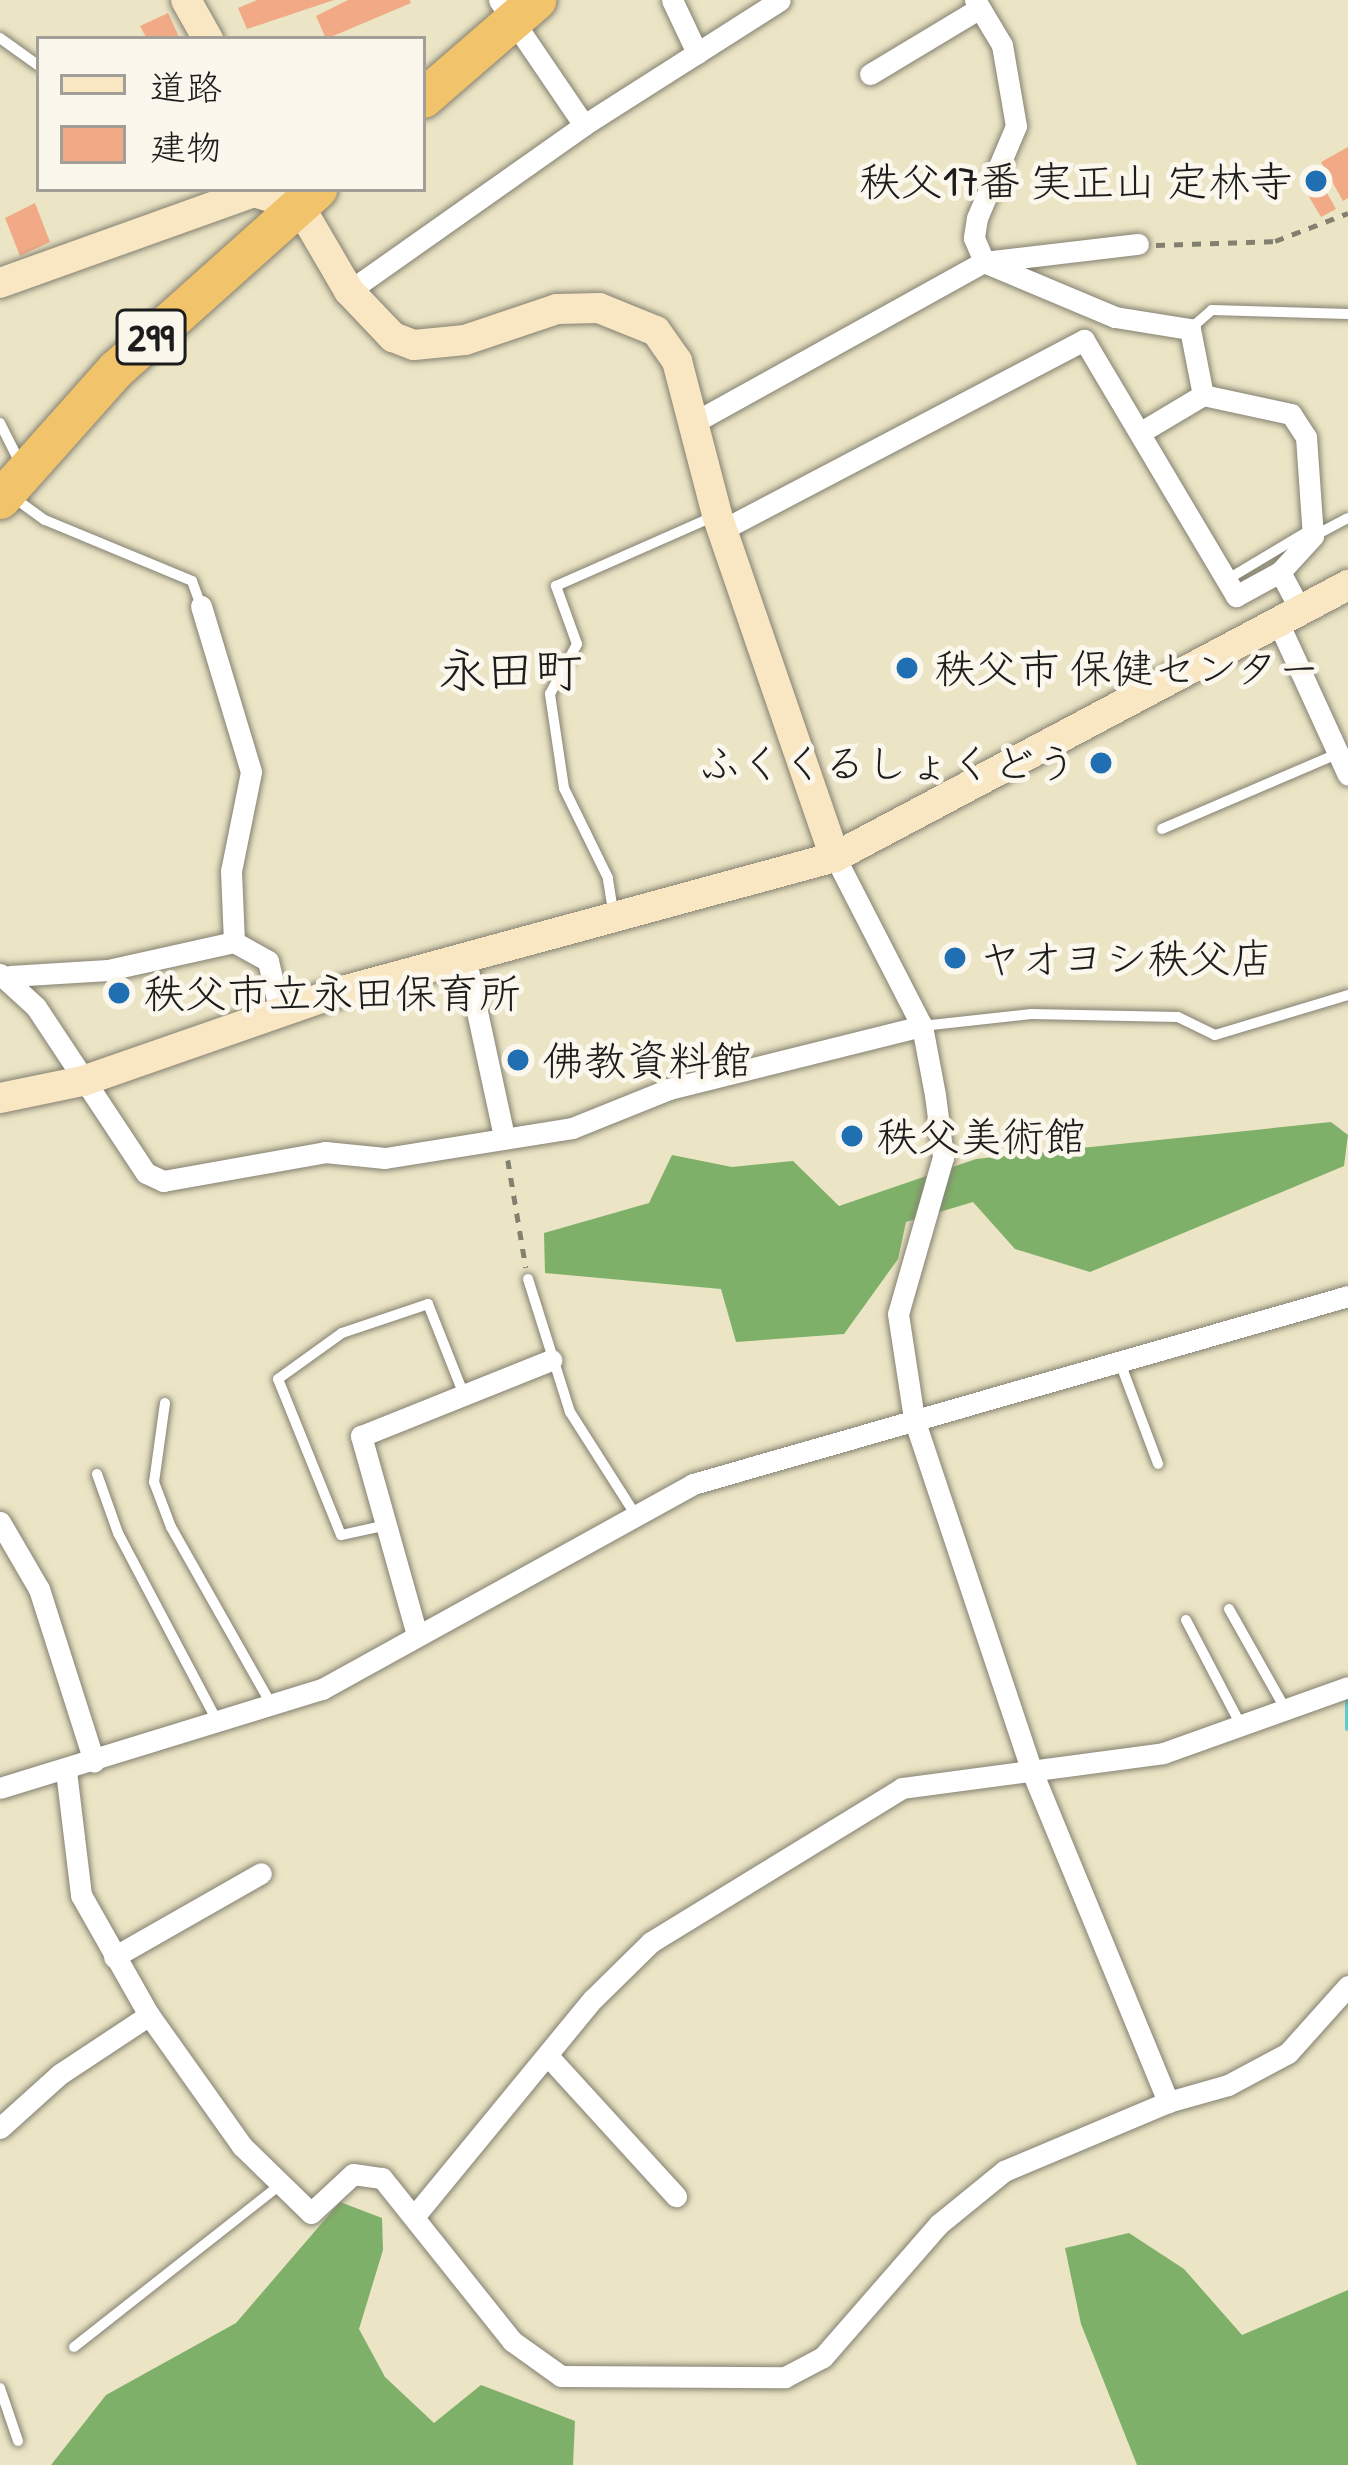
<!DOCTYPE html>
<meta charset="utf-8">
<style>
body{margin:0}
#map{position:relative;width:1348px;height:2465px;overflow:hidden;background:#ebe4c5;font-family:"Patrick Hand","Klee One",sans-serif}
div>[style]{position:absolute}
[style*='--x']{left:calc(var(--x)*1px);top:calc(var(--y)*1px);width:calc(var(--w)*1px);rotate:calc(var(--a)*1deg)}
.forest>*{inset:0;background:#7fb069}
.stream>*{height:6px;margin:-3px;padding:0 3px;transform-origin:3px;border-radius:3px;background:#5dcad2}
.building>*{inset:0;background:#f1aa85}
.path>*{height:4.5px;margin-top:-2.25px;transform-origin:0;background:repeating-linear-gradient(90deg,#848070 0 9px,transparent 0 18px)}
.roads{filter:drop-shadow(0 0 3px #848070) drop-shadow(0 0 3px #848070)}
.lane>*{height:10px;margin:-5px;padding:0 5px;transform-origin:5px;border-radius:5px;background:#fff}
.street>*{height:21px;margin:-10.5px;padding:0 10.5px;transform-origin:10.5px;border-radius:10.5px;background:#fff}
.secondary>*{height:30px;margin:-15px;padding:0 15px;transform-origin:15px;border-radius:15px;background:#f9e7c3}
.highway>*{height:39px;margin:-19.5px;padding:0 19.5px;transform-origin:19.5px;border-radius:19.5px;background:#f1c36a}
.dots>*{width:33px;height:33px;translate:-50% -50%;box-sizing:border-box;border:6px solid #fbf7ec;border-radius:50%}
span{translate:-50% -50%;white-space:nowrap;text-align:center;line-height:1.15;-webkit-text-stroke:10px #fbf7ec;paint-order:stroke}
.shield-label span{padding:3px 9px;background:#fbf7ec;border:3px solid;border-radius:9px;-webkit-text-stroke-width:0}
.shield-label{font-size:39px;color:#1c1c1c;font-weight:700}
.poi-label{font-size:42px;color:#1c1c1c}
.right{translate:-100% -50%;text-align:right}
.left{translate:0 -50%;text-align:left}
.quarter-label{font-size:48px;color:#1c1c1c}
.legend{position:absolute;left:36px;top:36px;width:390px;height:156px;box-sizing:border-box;background:#fbf7ec;border:3px solid #a29f99;margin:0;padding:15px 21px;list-style:none;font-size:36px;color:#1c1c1c}
.legend li{display:flex;align-items:center;gap:24px;height:60px}
.legend b{width:60px;border:3px solid #a29f99}
</style>
<div id="map">
<div class="forest">
<i style="clip-path:polygon(1331px 1122px,1348px 1135px,1344px 1166px,1090px 1272px,1015px 1249px,973px 1202px,906px 1222px,898px 1259px,844px 1334px,736px 1342px,721px 1289px,545px 1273px,544px 1233px,649px 1203px,672px 1155px,732px 1167px,793px 1161px,839px 1206px,976px 1159px)"></i>
<i style="clip-path:polygon(340px 2202px,382px 2218px,383px 2250px,359px 2329px,385px 2377px,434px 2423px,481px 2385px,575px 2421px,573px 2465px,51px 2465px,106px 2395px,236px 2323px)"></i>
<i style="clip-path:polygon(1129px 2233px,1184px 2269px,1242px 2335px,1348px 2290px,1348px 2465px,1137px 2465px,1081px 2324px,1065px 2248px)"></i>
</div>
<div class="stream">
<i style="--x:1348;--y:1697;--w:31;--a:90"></i>
</div>
<div class="building">
<i style="clip-path:polygon(257px 0,334px 0,247px 29px,238px 8px)"></i>
<i style="clip-path:polygon(348px 0,410px 0,411px 3px,326px 39px,316px 16px)"></i>
<i style="clip-path:polygon(168px 13px,180px 39px,147px 39px,140px 26px)"></i>
<i style="clip-path:polygon(1348px 147px,1348px 198px,1343px 201px,1321px 162px)"></i>
<i style="clip-path:polygon(1323px 186px,1336px 209px,1321px 217px,1308px 195px)"></i>
<i style="clip-path:polygon(35px 203px,50px 242px,20px 256px,5px 218px)"></i>
</div>
<div class="path">
<i style="--x:1156;--y:245;--w:119;--a:-1.9"></i>
<i style="--x:1275;--y:241;--w:78;--a:-21"></i>
<i style="--x:508;--y:1160;--w:109;--a:80.5"></i>
</div>
<div class="roads">
<div class="lane">
<i style="--x:0;--y:38;--w:48;--a:35.7"></i>
<i style="--x:1190;--y:329;--w:29;--a:-41"></i>
<i style="--x:1212;--y:310;--w:136;--a:1.7"></i>
<i style="--x:0;--y:423;--w:45;--a:63.4"></i>
<i style="--x:13;--y:497;--w:39;--a:36"></i>
<i style="--x:45;--y:520;--w:159;--a:22.5"></i>
<i style="--x:192;--y:581;--w:27;--a:70"></i>
<i style="--x:1314;--y:536;--w:38;--a:-28"></i>
<i style="--x:1228;--y:579;--w:96;--a:-30.9"></i>
<i style="--x:1162;--y:829;--w:190;--a:-23.2"></i>
<i style="--x:613;--y:911;--w:33;--a:-99"></i>
<i style="--x:608;--y:878;--w:100;--a:-116.1"></i>
<i style="--x:564;--y:788;--w:95;--a:-98.5"></i>
<i style="--x:550;--y:694;--w:57;--a:-61.6"></i>
<i style="--x:577;--y:644;--w:62;--a:-109.9"></i>
<i style="--x:556;--y:586;--w:174;--a:-23.8"></i>
<i style="--x:922;--y:1026;--w:110;--a:-6.3"></i>
<i style="--x:1031;--y:1014;--w:147;--a:1.2"></i>
<i style="--x:1178;--y:1017;--w:41;--a:25.9"></i>
<i style="--x:1215;--y:1035;--w:139;--a:-16.7"></i>
<i style="--x:528;--y:1279;--w:139;--a:72.5"></i>
<i style="--x:570;--y:1412;--w:117;--a:57.5"></i>
<i style="--x:1119;--y:1360;--w:111;--a:69.4"></i>
<i style="--x:165;--y:1403;--w:80;--a:97.9"></i>
<i style="--x:154;--y:1482;--w:48;--a:69.3"></i>
<i style="--x:171;--y:1527;--w:203;--a:60.5"></i>
<i style="--x:97;--y:1474;--w:63;--a:70.4"></i>
<i style="--x:118;--y:1533;--w:215;--a:62.2"></i>
<i style="--x:387;--y:1525;--w:47;--a:167.7"></i>
<i style="--x:341;--y:1535;--w:168;--a:-112"></i>
<i style="--x:278;--y:1379;--w:79;--a:-35.7"></i>
<i style="--x:342;--y:1333;--w:91;--a:-18.6"></i>
<i style="--x:428;--y:1304;--w:98;--a:68.4"></i>
<i style="--x:1229;--y:1609;--w:116;--a:60.6"></i>
<i style="--x:1186;--y:1620;--w:119;--a:62.4"></i>
<i style="--x:74;--y:2347;--w:258;--a:-38.2"></i>
<i style="--x:0;--y:2388;--w:56;--a:71.2"></i>
</div>
<div class="street">
<i style="--x:499;--y:0;--w:151;--a:55.8"></i>
<i style="--x:672;--y:0;--w:59;--a:64.7"></i>
<i style="--x:975;--y:0;--w:52;--a:59"></i>
<i style="--x:1002;--y:45;--w:82;--a:80.2"></i>
<i style="--x:1016;--y:126;--w:100;--a:113"></i>
<i style="--x:977;--y:218;--w:20;--a:99"></i>
<i style="--x:974;--y:238;--w:26;--a:67"></i>
<i style="--x:984;--y:262;--w:142;--a:22.8"></i>
<i style="--x:1115;--y:317;--w:76;--a:9.1"></i>
<i style="--x:1190;--y:329;--w:67;--a:78.9"></i>
<i style="--x:1203;--y:395;--w:90;--a:12.2"></i>
<i style="--x:1291;--y:414;--w:27;--a:57"></i>
<i style="--x:1306;--y:437;--w:99;--a:86"></i>
<i style="--x:1313;--y:536;--w:49;--a:132.5"></i>
<i style="--x:1280;--y:572;--w:42;--a:61.6"></i>
<i style="--x:870;--y:74;--w:128;--a:-31"></i>
<i style="--x:349;--y:291;--w:288;--a:-35.2"></i>
<i style="--x:584;--y:125;--w:232;--a:-32.5"></i>
<i style="--x:693;--y:423;--w:333;--a:-29"></i>
<i style="--x:984;--y:262;--w:155;--a:-6.7"></i>
<i style="--x:1141;--y:432;--w:72;--a:-30.8"></i>
<i style="--x:722;--y:530;--w:409;--a:-27.7"></i>
<i style="--x:1084;--y:340;--w:298;--a:59.3"></i>
<i style="--x:1236;--y:596;--w:50;--a:-28.6"></i>
<i style="--x:201;--y:606;--w:173;--a:73.2"></i>
<i style="--x:251;--y:772;--w:101;--a:101.4"></i>
<i style="--x:231;--y:871;--w:71;--a:87.6"></i>
<i style="--x:1277;--y:620;--w:170;--a:65.4"></i>
<i style="--x:835;--y:857;--w:190;--a:62.8"></i>
<i style="--x:922;--y:1026;--w:70;--a:79.3"></i>
<i style="--x:935;--y:1095;--w:63;--a:82.6"></i>
<i style="--x:943;--y:1157;--w:163;--a:106"></i>
<i style="--x:898;--y:1314;--w:106;--a:81.3"></i>
<i style="--x:914;--y:1419;--w:374;--a:71.5"></i>
<i style="--x:1033;--y:1774;--w:355;--a:67.6"></i>
<i style="--x:465;--y:956;--w:184;--a:77.8"></i>
<i style="--x:0;--y:974;--w:49;--a:42.5"></i>
<i style="--x:36;--y:1007;--w:199;--a:56.5"></i>
<i style="--x:146;--y:1173;--w:19;--a:25"></i>
<i style="--x:163;--y:1181;--w:165;--a:-10.1"></i>
<i style="--x:325;--y:1152;--w:60;--a:5.7"></i>
<i style="--x:385;--y:1158;--w:189;--a:-9.1"></i>
<i style="--x:572;--y:1128;--w:105;--a:-21.9"></i>
<i style="--x:669;--y:1089;--w:261;--a:-14"></i>
<i style="--x:10;--y:976;--w:98;--a:-3.5"></i>
<i style="--x:108;--y:970;--w:129;--a:-12.5"></i>
<i style="--x:234;--y:942;--w:39;--a:29"></i>
<i style="--x:268;--y:961;--w:52;--a:76.8"></i>
<i style="--x:0;--y:1522;--w:78;--a:59.8"></i>
<i style="--x:39;--y:1589;--w:181;--a:72.3"></i>
<i style="--x:417;--y:1635;--w:207;--a:-105.7"></i>
<i style="--x:361;--y:1436;--w:205;--a:-21.8"></i>
<i style="--x:66;--y:1771;--w:125;--a:83.1"></i>
<i style="--x:81;--y:1895;--w:138;--a:60.5"></i>
<i style="--x:149;--y:2015;--w:161;--a:54.6"></i>
<i style="--x:242;--y:2146;--w:96;--a:44.2"></i>
<i style="--x:311;--y:2213;--w:57;--a:-42.9"></i>
<i style="--x:353;--y:2174;--w:29;--a:8"></i>
<i style="--x:382;--y:2178;--w:208;--a:51.4"></i>
<i style="--x:512;--y:2341;--w:60;--a:35.5"></i>
<i style="--x:561;--y:2376;--w:224;--a:0.3"></i>
<i style="--x:785;--y:2377;--w:43;--a:-27.8"></i>
<i style="--x:823;--y:2357;--w:176;--a:-48.9"></i>
<i style="--x:939;--y:2224;--w:84;--a:-39.2"></i>
<i style="--x:1004;--y:2171;--w:178;--a:-22.8"></i>
<i style="--x:1168;--y:2102;--w:62;--a:-15.8"></i>
<i style="--x:1228;--y:2085;--w:68;--a:-28.1"></i>
<i style="--x:1288;--y:2053;--w:90;--a:-48.2"></i>
<i style="--x:0;--y:1788;--w:337;--a:-17.1"></i>
<i style="--x:322;--y:1689;--w:424;--a:-28.9"></i>
<i style="--x:693;--y:1484;--w:681;--a:-16.01"></i>
<i style="--x:114;--y:1957;--w:169;--a:-29.7"></i>
<i style="--x:548;--y:2056;--w:190;--a:47.6"></i>
<i style="--x:0;--y:2128;--w:81;--a:-42"></i>
<i style="--x:60;--y:2074;--w:107;--a:-33.5"></i>
<i style="--x:417;--y:2213;--w:277;--a:-50.6"></i>
<i style="--x:593;--y:1999;--w:81;--a:-44.5"></i>
<i style="--x:651;--y:1942;--w:294;--a:-31.5"></i>
<i style="--x:902;--y:1788;--w:263;--a:-7.6"></i>
<i style="--x:1163;--y:1753;--w:196;--a:-19.6"></i>
</div>
<div class="secondary">
<i style="--x:186;--y:0;--w:45;--a:60.6"></i>
<i style="--x:290;--y:190;--w:117;--a:59.7"></i>
<i style="--x:349;--y:291;--w:64;--a:46.3"></i>
<i style="--x:393;--y:337;--w:22;--a:21"></i>
<i style="--x:414;--y:345;--w:51;--a:-5.6"></i>
<i style="--x:465;--y:340;--w:97;--a:-18.6"></i>
<i style="--x:557;--y:309;--w:42;--a:-1.4"></i>
<i style="--x:599;--y:308;--w:61;--a:22"></i>
<i style="--x:656;--y:331;--w:37;--a:55"></i>
<i style="--x:677;--y:361;--w:159;--a:75.4"></i>
<i style="--x:717;--y:515;--w:362;--a:71"></i>
<i style="--x:0;--y:283;--w:270;--a:-19.7"></i>
<i style="--x:254;--y:192;--w:46;--a:16.5"></i>
<i style="--x:0;--y:1098;--w:85;--a:-11.6"></i>
<i style="--x:83;--y:1081;--w:271;--a:-19.2"></i>
<i style="--x:339;--y:992;--w:514;--a:-15.23"></i>
<i style="--x:835;--y:857;--w:581;--a:-27.93"></i>
</div>
<div class="highway">
<i style="--x:423;--y:98;--w:150;--a:-40.9"></i>
<i style="--x:0;--y:499;--w:174;--a:-48.3"></i>
<i style="--x:116;--y:369;--w:270;--a:-41.8"></i>
</div>
</div>
<div class="dots">
<i style="left:1316px;top:181px;background:#1f6fb2"></i>
<i style="left:907px;top:668px;background:#1f6fb2"></i>
<i style="left:1101px;top:763px;background:#1f6fb2"></i>
<i style="left:955px;top:958px;background:#1f6fb2"></i>
<i style="left:119px;top:993px;background:#1f6fb2"></i>
<i style="left:518px;top:1060px;background:#1f6fb2"></i>
<i style="left:852px;top:1136px;background:#1f6fb2"></i>
</div>
<div class="shield-label">
<span style="left:151px;top:337px">299</span>
</div>
<div class="poi-label">
<span class="right" style="left:1292px;top:181px">秩父17番 実正山 定林寺</span>
<span class="left" style="left:934px;top:668px">秩父市 保健センター</span>
<span class="right" style="left:1077px;top:763px">ふくくるしょくどう</span>
<span class="left" style="left:979px;top:958px">ヤオヨシ秩父店</span>
<span class="left" style="left:143px;top:993px">秩父市立永田保育所</span>
<span class="left" style="left:542px;top:1060px">佛教資料館</span>
<span class="left" style="left:876px;top:1136px">秩父美術館</span>
</div>
<div class="quarter-label">
<span style="left:510px;top:670px">永田町</span>
</div>
<ul class="legend">
<li><b style="height:15px;background:#f9e7c3"></b>道路</li>
<li><b style="height:33px;background:#f1aa85"></b>建物</li>
</ul>
</div>
